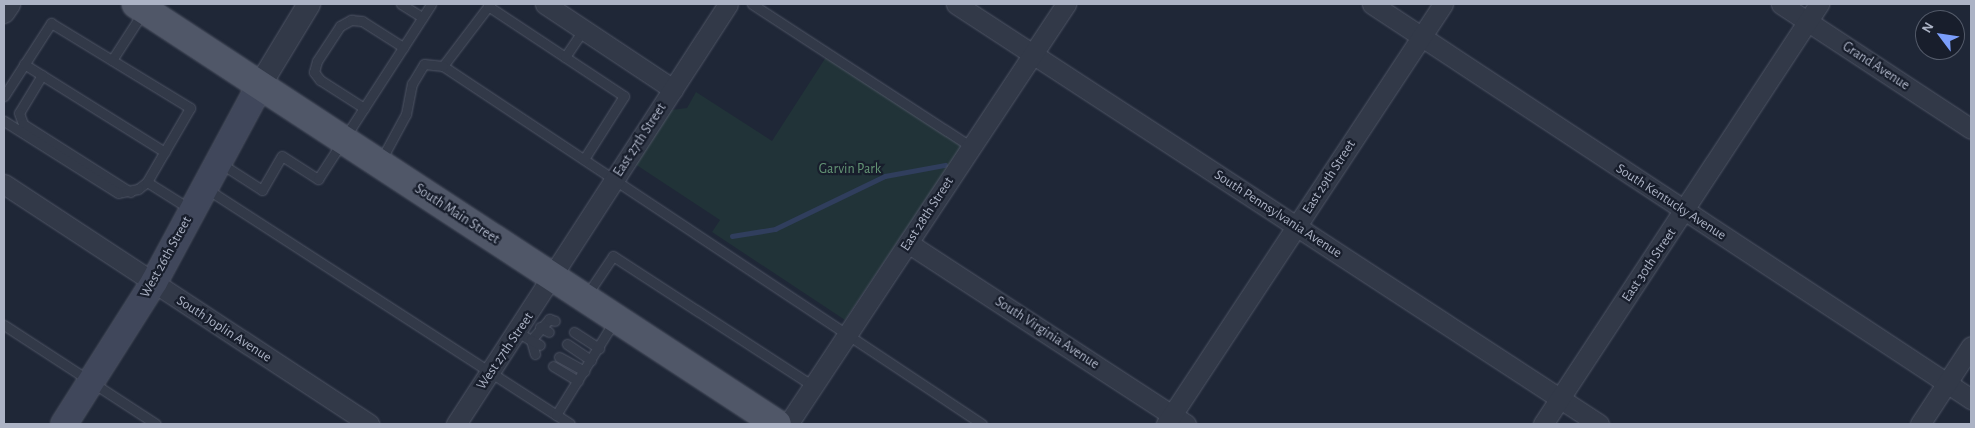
<!DOCTYPE html>
<style>
body{margin:0}
#map{position:relative;width:1975px;height:428px;overflow:hidden;background:#1f2737;font-family:"Alegreya Sans",sans-serif}
div>[style]{position:absolute}
[style*='--x']{left:calc(var(--x)*1px);top:calc(var(--y)*1px);width:calc(var(--w)*1px);rotate:calc(var(--a)*1deg)}
.green>*{inset:0;background:#213338}
.stream>*{height:4.5px;margin:-2.25px;padding:0 2.25px;transform-origin:2.25px;border-radius:2.25px;background:#303e5d}
.roads{filter:drop-shadow(0 0 1px #505666) drop-shadow(0 0 1px #505666)}
.service>*{height:9px;margin:-4.5px;padding:0 4.5px;transform-origin:4.5px;border-radius:4.5px;background:#323948}
.minor>*{height:19px;margin:-9.5px;padding:0 9.5px;transform-origin:9.5px;border-radius:9.5px;background:#323948}
.tertiary>*{height:22px;margin:-11px;padding:0 11px;transform-origin:11px;border-radius:11px;background:#323948}
.secondary>*{height:26px;margin:-13px;padding:0 13px;transform-origin:13px;border-radius:13px;background:#40475b}
.primary>*{height:28px;margin:-14px;padding:0 14px;transform-origin:14px;border-radius:14px;background:#505768}
span{translate:-50% -50%;white-space:nowrap;text-align:center;line-height:1.15;-webkit-text-stroke:4.5px #181e2c;paint-order:stroke}
.street-label{font-size:14px;color:#acb3c5}
.park-label{font-size:14px;color:#649575}
.frame{position:absolute;inset:0;border:5px solid #acb3c5;pointer-events:none}
.north{position:absolute;left:1915px;top:10px;width:50px;height:50px;box-sizing:border-box;background:#181e2c;border:1px solid #535a69;border-radius:50%;rotate:301deg;font-size:14px;font-weight:700;line-height:20px;text-align:center;color:#acb3c5}
.north::after{content:'';display:block;margin:auto;width:18px;height:22px;background:#7b9efb;clip-path:polygon(50% 0,100% 100%,50% 72%,0 100%)}
</style>
<div id="map">
<div class="green">
<i style="clip-path:polygon(828px 54px,963px 144px,845px 320px,712px 232px,720px 220px,635px 164px,671px 110px,687px 108px,696px 92px,772px 141px)"></i>
</div>
<div class="stream">
<i style="--x:732;--y:236;--w:44;--a:-9.2"></i>
<i style="--x:775;--y:229;--w:122;--a:-25.7"></i>
<i style="--x:885;--y:176;--w:61;--a:-10.4"></i>
</div>
<div class="roads">
<div class="service">
<i style="--x:401;--y:4;--w:25;--a:32"></i>
<i style="--x:490;--y:4;--w:78;--a:127.2"></i>
<i style="--x:443;--y:66;--w:647;--a:33.59"></i>
<i style="--x:752;--y:4;--w:262;--a:33.1"></i>
<i style="--x:488;--y:6;--w:163;--a:33.5"></i>
<i style="--x:624;--y:96;--w:75;--a:122.4"></i>
<i style="--x:565;--y:57;--w:34;--a:-56"></i>
<i style="--x:112;--y:60;--w:57;--a:-57.1"></i>
<i style="--x:24;--y:64;--w:166;--a:32"></i>
<i style="--x:42;--y:75;--w:44;--a:121.2"></i>
<i style="--x:19;--y:113;--w:12;--a:70"></i>
<i style="--x:23;--y:124;--w:127;--a:32.4"></i>
<i style="--x:4;--y:96;--w:87;--a:-57.2"></i>
<i style="--x:51;--y:23;--w:163;--a:31.4"></i>
<i style="--x:190;--y:108;--w:86;--a:120.2"></i>
<i style="--x:147;--y:182;--w:11;--a:142"></i>
<i style="--x:138;--y:189;--w:20;--a:169"></i>
<i style="--x:118;--y:193;--w:135;--a:-147.7"></i>
<i style="--x:364;--y:108;--w:52;--a:-147.5"></i>
<i style="--x:320;--y:80;--w:10;--a:-127"></i>
<i style="--x:314;--y:72;--w:11;--a:-75"></i>
<i style="--x:317;--y:61;--w:42;--a:-56.7"></i>
<i style="--x:340;--y:26;--w:13;--a:-29"></i>
<i style="--x:351;--y:20;--w:11;--a:5"></i>
<i style="--x:362;--y:21;--w:49;--a:32.4"></i>
<i style="--x:380;--y:162;--w:55;--a:-61.6"></i>
<i style="--x:406;--y:114;--w:31;--a:-79"></i>
<i style="--x:412;--y:84;--w:23;--a:-59"></i>
<i style="--x:424;--y:64;--w:19;--a:6"></i>
<i style="--x:220;--y:163;--w:50;--a:32.7"></i>
<i style="--x:262;--y:190;--w:39;--a:-60"></i>
<i style="--x:282;--y:156;--w:43;--a:32.6"></i>
<i style="--x:318;--y:179;--w:208;--a:-57.1"></i>
<i style="--x:147;--y:182;--w:51;--a:32.1"></i>
<i style="--x:207;--y:189;--w:432;--a:32.9"></i>
<i style="--x:586;--y:296;--w:48;--a:-56"></i>
<i style="--x:613;--y:256;--w:239;--a:33"></i>
<i style="--x:4;--y:325;--w:181;--a:33.1"></i>
<i style="--x:540;--y:327;--w:10;--a:29"></i>
<i style="--x:517;--y:332;--w:16;--a:30"></i>
<i style="--x:531;--y:340;--w:28;--a:-49"></i>
<i style="--x:549;--y:319;--w:6;--a:18"></i>
<i style="--x:574;--y:332;--w:30;--a:33"></i>
<i style="--x:567;--y:344;--w:29;--a:34"></i>
<i style="--x:535;--y:354;--w:15;--a:-106"></i>
<i style="--x:531;--y:340;--w:10;--a:29"></i>
<i style="--x:559;--y:357;--w:29;--a:29"></i>
<i style="--x:553;--y:366;--w:29;--a:31"></i>
<i style="--x:556;--y:415;--w:112;--a:-58.2"></i>
</div>
<div class="minor">
<i style="--x:545;--y:4;--w:154;--a:33.6"></i>
<i style="--x:956;--y:4;--w:768;--a:33.15"></i>
<i style="--x:1372;--y:4;--w:718;--a:33.4"></i>
<i style="--x:1781;--y:4;--w:227;--a:33.3"></i>
<i style="--x:4;--y:13;--w:11;--a:-56"></i>
<i style="--x:4;--y:184;--w:437;--a:33.3"></i>
<i style="--x:908;--y:243;--w:332;--a:33.1"></i>
<i style="--x:456;--y:424;--w:500;--a:-57.07"></i>
<i style="--x:788;--y:424;--w:504;--a:-56.5"></i>
<i style="--x:1166;--y:424;--w:503;--a:-56.59"></i>
<i style="--x:1543;--y:424;--w:503;--a:-56.69"></i>
<i style="--x:1920;--y:424;--w:93;--a:-56.8"></i>
</div>
<div class="tertiary">
<i style="--x:260;--y:85;--w:95;--a:-58.8"></i>
</div>
<div class="secondary">
<i style="--x:64;--y:424;--w:168;--a:-57.6"></i>
<i style="--x:154;--y:282;--w:224;--a:-61.7"></i>
</div>
<div class="primary">
<i style="--x:136;--y:4;--w:766;--a:33.23"></i>
</div>
</div>
<div class="street-label">
<span style="left:1876px;top:66px;rotate:33deg">Grand Avenue</span>
<span style="left:640px;top:140px;rotate:-57deg">East 27th Street</span>
<span style="left:1329px;top:177px;rotate:-57deg">East 29th Street</span>
<span style="left:1671px;top:202px;rotate:33deg">South Kentucky Avenue</span>
<span style="left:457px;top:214px;rotate:33deg">South Main Street</span>
<span style="left:927px;top:214px;rotate:-57deg">East 28th Street</span>
<span style="left:1278px;top:214px;rotate:33deg">South Pennsylvania Avenue</span>
<span style="left:166px;top:257px;rotate:-61deg">West 26th Street</span>
<span style="left:1649px;top:265px;rotate:-56deg">East 30th Street</span>
<span style="left:224px;top:329px;rotate:33deg">South Joplin Avenue</span>
<span style="left:1047px;top:333px;rotate:33deg">South Virginia Avenue</span>
<span style="left:505px;top:351px;rotate:-56deg">West 27th Street</span>
</div>
<div class="park-label">
<span style="left:850px;top:169px">Garvin Park</span>
</div>
<div class="frame"></div>
<div class="north">N</div>
</div>
